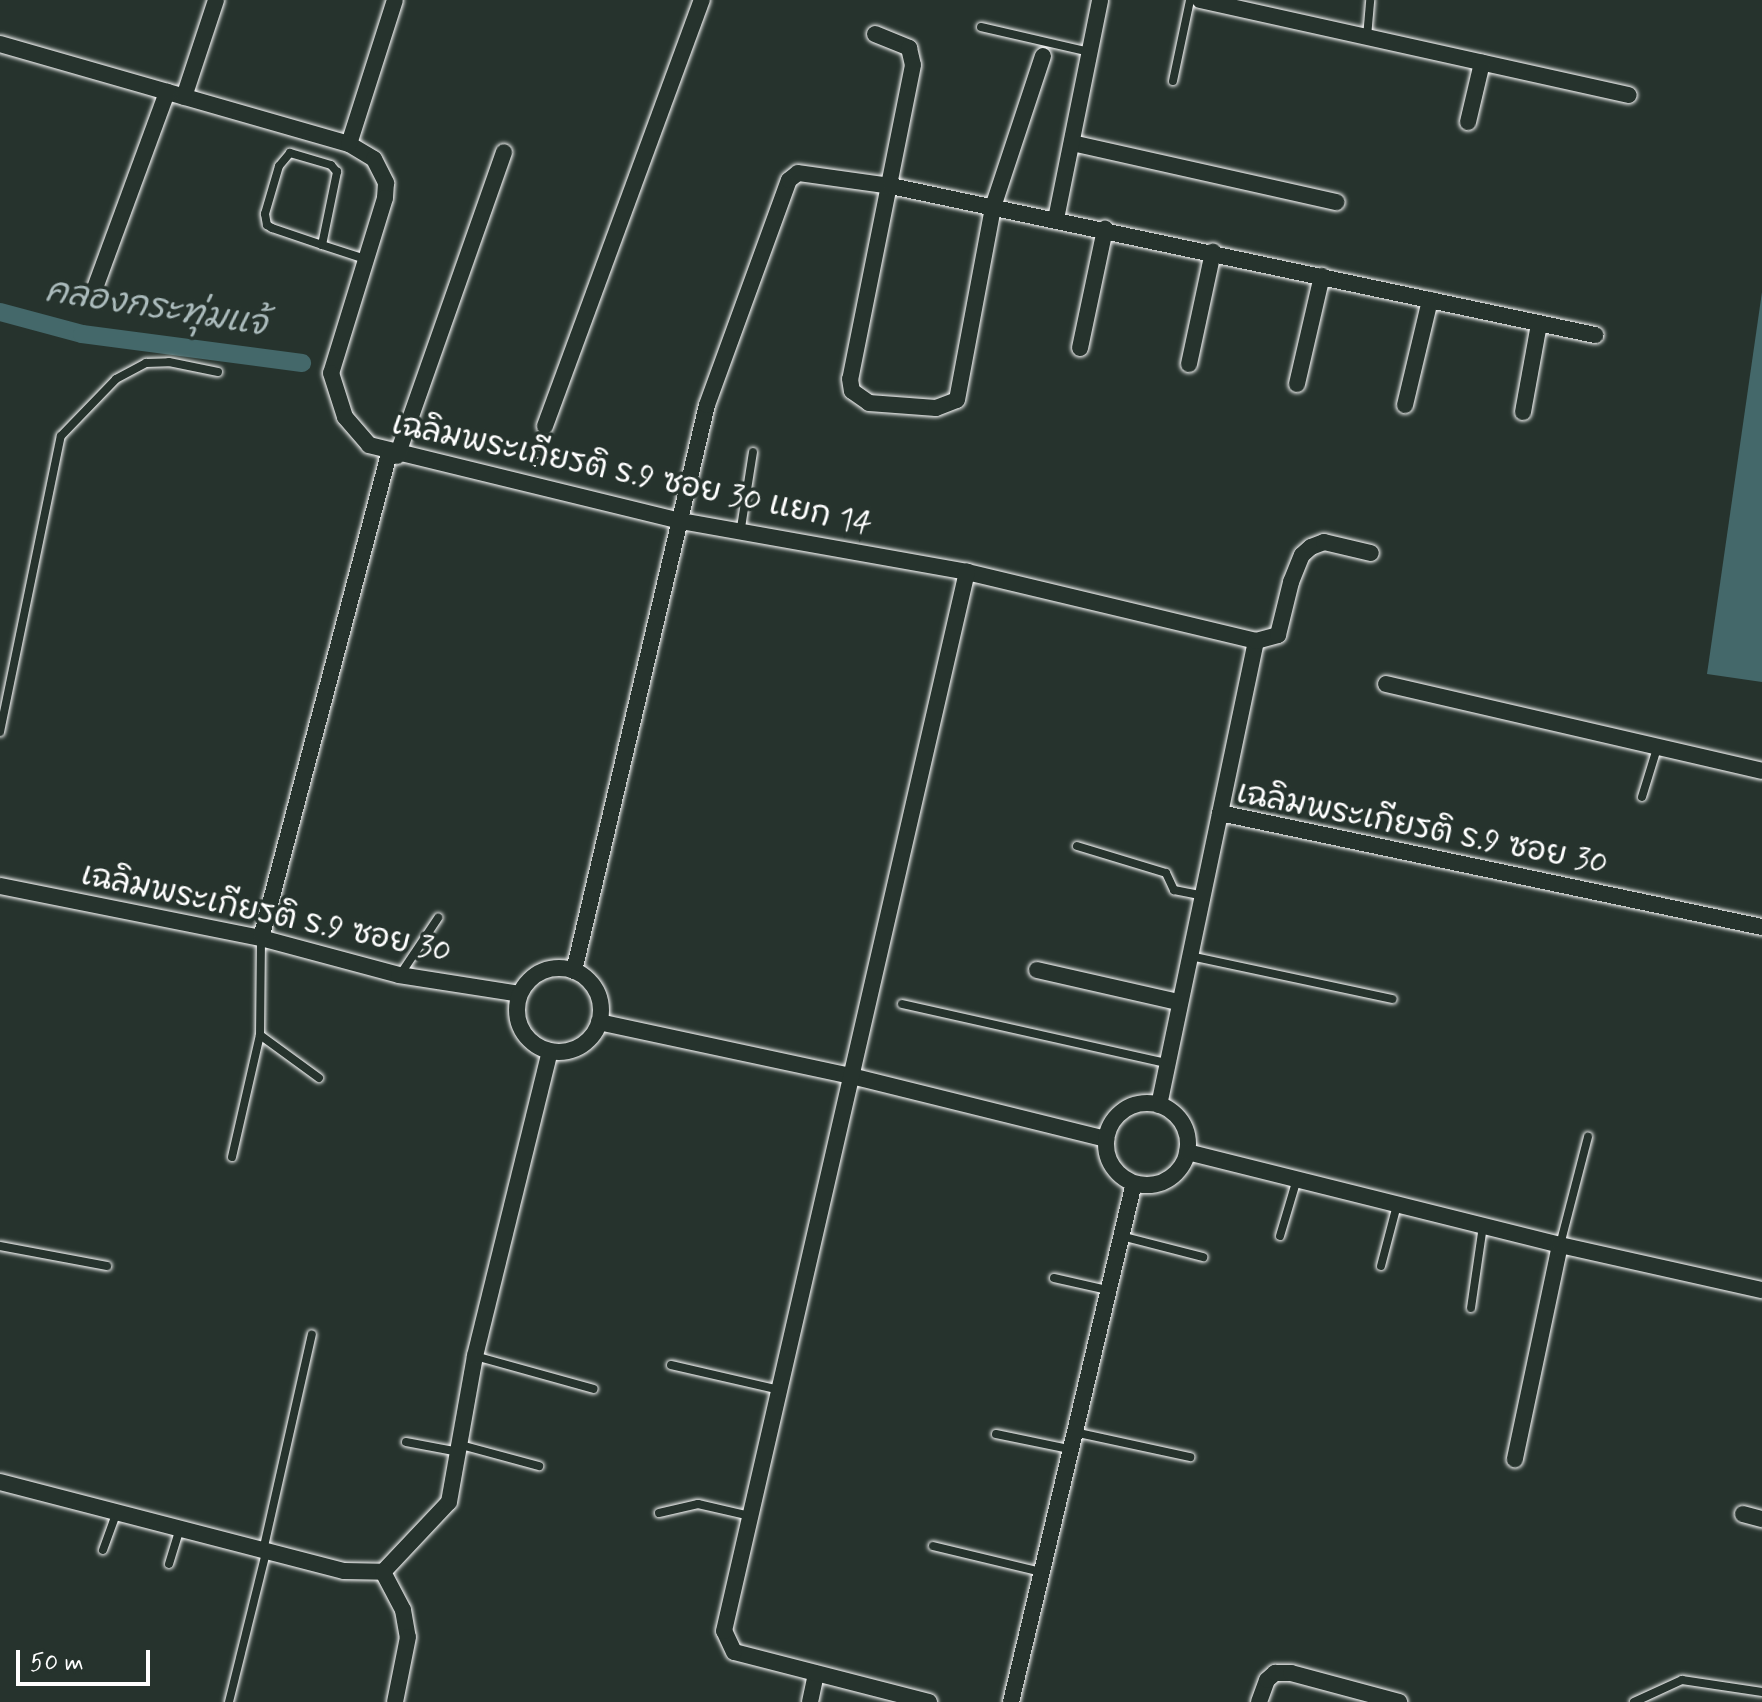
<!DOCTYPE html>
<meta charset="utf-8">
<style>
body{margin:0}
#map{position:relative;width:1762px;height:1702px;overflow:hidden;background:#26332d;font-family:Mynerve,"Playpen Sans Thai",sans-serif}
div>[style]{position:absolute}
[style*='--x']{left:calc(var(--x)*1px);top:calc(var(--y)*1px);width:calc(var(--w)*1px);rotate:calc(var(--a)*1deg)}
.water>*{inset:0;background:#44686a}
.canal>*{height:18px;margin:-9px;padding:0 9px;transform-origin:9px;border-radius:9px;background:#44686a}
.path>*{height:3px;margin-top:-1.5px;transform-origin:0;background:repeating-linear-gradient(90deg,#fff 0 2px,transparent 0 8px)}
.roads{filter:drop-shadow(0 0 2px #fff) drop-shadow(0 0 2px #fff)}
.service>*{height:8px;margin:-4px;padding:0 4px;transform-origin:4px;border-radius:4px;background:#26332d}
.minor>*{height:16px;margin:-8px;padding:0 8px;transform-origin:8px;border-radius:8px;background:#26332d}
.minor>.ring{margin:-8px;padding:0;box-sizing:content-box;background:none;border:16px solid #26332d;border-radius:50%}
span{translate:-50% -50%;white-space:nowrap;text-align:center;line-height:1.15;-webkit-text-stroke:7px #26332d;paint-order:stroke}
.street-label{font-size:32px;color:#fff}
.water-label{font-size:34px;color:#abbbbc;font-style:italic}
.scale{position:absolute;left:16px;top:1650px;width:134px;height:36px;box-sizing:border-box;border:4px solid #fff;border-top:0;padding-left:10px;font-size:24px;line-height:28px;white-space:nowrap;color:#fff;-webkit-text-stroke:6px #26332d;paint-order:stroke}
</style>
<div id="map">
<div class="water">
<i style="clip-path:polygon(1762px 292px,1762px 682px,1707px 674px)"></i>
</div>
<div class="canal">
<i style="--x:0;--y:312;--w:85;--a:15"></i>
<i style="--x:82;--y:334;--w:222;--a:7.5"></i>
</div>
<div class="path">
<i style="--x:534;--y:466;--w:24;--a:-73"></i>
</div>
<div class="roads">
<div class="service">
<i style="--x:981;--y:27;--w:111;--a:13"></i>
<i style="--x:1367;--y:37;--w:37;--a:-85"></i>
<i style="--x:1173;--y:81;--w:83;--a:-78.1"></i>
<i style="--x:322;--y:245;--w:75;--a:-78.4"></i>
<i style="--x:337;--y:172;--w:9;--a:-131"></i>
<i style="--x:331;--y:165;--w:43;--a:-163.7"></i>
<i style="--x:290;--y:153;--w:17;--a:130"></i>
<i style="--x:279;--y:166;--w:50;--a:106.3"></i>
<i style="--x:265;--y:214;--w:11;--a:80"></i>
<i style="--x:267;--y:225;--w:6;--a:31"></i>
<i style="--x:272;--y:228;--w:53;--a:18.8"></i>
<i style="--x:322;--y:245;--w:45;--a:18"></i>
<i style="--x:740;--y:534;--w:83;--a:-81"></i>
<i style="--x:0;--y:732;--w:302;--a:-78.4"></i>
<i style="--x:61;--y:436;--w:79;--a:-46"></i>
<i style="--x:116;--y:379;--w:34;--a:-28"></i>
<i style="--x:146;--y:363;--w:23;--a:-2"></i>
<i style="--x:169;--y:362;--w:50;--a:11.5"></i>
<i style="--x:1642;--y:797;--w:54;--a:-72.9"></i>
<i style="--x:1077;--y:846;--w:93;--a:16.9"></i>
<i style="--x:1166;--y:873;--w:19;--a:65"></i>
<i style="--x:1174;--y:890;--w:26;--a:11"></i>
<i style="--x:1190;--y:956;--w:207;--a:12"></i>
<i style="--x:400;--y:975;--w:69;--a:-56.3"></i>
<i style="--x:902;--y:1004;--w:271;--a:12.6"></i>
<i style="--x:260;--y:1035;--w:73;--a:36.1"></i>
<i style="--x:232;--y:1157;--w:125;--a:-77.1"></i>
<i style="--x:260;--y:1035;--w:97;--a:-89.4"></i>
<i style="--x:1121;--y:1236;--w:85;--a:14.4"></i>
<i style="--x:1280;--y:1236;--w:59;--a:-73.4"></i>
<i style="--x:1560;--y:1245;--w:112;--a:-75.5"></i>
<i style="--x:0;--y:1246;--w:109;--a:10.6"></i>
<i style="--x:1381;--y:1266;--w:63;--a:-75.3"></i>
<i style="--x:1054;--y:1278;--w:54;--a:12.8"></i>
<i style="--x:1471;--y:1308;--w:83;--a:-81.7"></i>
<i style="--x:475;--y:1356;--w:123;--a:15.5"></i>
<i style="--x:671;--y:1365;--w:111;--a:13"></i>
<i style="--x:1074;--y:1432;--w:119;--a:12.2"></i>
<i style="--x:996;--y:1434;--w:75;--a:11.6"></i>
<i style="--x:406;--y:1442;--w:54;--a:10.7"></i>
<i style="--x:461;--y:1445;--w:81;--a:15.1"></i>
<i style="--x:659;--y:1513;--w:40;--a:-13"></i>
<i style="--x:698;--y:1504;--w:53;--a:13"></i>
<i style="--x:933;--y:1546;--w:111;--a:13.5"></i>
<i style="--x:103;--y:1550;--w:37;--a:-70"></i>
<i style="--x:263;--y:1551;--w:222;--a:-77.3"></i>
<i style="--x:169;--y:1564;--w:34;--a:-73"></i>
<i style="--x:229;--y:1702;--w:154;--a:-76.1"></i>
<i style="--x:1634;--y:1702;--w:53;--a:-24.6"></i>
<i style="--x:1682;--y:1680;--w:81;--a:8.5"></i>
</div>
<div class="minor">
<i style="--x:1200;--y:0;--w:439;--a:12.5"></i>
<i style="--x:875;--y:34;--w:37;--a:22"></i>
<i style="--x:909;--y:48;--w:17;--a:77"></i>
<i style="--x:913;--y:65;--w:320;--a:101.3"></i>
<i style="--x:850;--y:379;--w:12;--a:81"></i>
<i style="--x:852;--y:391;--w:21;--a:35"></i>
<i style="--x:869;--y:403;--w:67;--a:4.3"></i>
<i style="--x:936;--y:408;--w:22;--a:-21"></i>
<i style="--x:957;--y:400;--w:196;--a:-79.4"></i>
<i style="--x:993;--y:207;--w:159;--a:-71.7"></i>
<i style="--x:0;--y:44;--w:363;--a:16"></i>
<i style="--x:349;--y:144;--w:29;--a:31"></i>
<i style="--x:374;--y:159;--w:27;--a:63"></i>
<i style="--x:386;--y:183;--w:15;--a:94"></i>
<i style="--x:385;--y:198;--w:183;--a:107.1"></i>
<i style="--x:331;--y:373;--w:46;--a:72.3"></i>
<i style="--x:345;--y:417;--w:37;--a:49"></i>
<i style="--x:369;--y:445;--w:321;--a:13.7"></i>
<i style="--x:681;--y:521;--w:291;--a:10.1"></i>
<i style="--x:967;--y:572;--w:297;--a:13.4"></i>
<i style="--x:1256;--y:641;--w:474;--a:101.8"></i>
<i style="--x:184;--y:97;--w:102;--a:-71.7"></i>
<i style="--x:1468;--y:122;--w:61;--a:-76.7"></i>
<i style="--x:1072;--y:143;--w:271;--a:12.6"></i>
<i style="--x:349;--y:144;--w:151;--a:-72.3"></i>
<i style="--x:1056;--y:219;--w:223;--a:-78.6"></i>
<i style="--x:95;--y:288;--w:209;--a:-69.8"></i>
<i style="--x:1080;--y:348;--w:122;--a:-78.1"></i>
<i style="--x:1189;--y:364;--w:115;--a:-77.9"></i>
<i style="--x:1297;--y:384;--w:111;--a:-77"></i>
<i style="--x:1405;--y:405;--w:108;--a:-76.6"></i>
<i style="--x:1523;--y:412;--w:89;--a:-79.7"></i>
<i style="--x:545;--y:426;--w:454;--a:-69.8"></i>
<i style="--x:397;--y:456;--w:322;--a:-70.6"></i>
<i style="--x:1256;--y:641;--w:23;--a:-15"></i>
<i style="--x:1278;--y:635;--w:55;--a:-76.2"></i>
<i style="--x:1291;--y:582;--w:29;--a:-68"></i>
<i style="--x:1302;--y:555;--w:12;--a:-42"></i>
<i style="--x:1311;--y:547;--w:14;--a:-21"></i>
<i style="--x:1324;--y:542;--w:48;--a:13.2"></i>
<i style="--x:1386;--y:684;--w:386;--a:13"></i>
<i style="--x:1220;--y:813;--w:554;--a:11.88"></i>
<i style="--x:0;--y:886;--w:266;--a:11.3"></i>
<i style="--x:261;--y:938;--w:143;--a:15"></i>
<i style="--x:399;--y:975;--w:122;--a:8.9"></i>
<i style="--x:261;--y:938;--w:501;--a:-75.19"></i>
<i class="ring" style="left:517px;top:968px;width:68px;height:68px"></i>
<i style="--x:1037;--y:970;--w:145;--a:12.8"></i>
<i style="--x:574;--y:971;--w:581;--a:-76.78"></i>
<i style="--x:707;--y:405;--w:239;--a:-70"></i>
<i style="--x:789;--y:180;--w:11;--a:-38"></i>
<i style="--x:798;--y:173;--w:94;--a:8"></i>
<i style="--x:891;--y:186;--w:720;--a:11.95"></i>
<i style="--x:599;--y:1022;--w:258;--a:12.1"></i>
<i style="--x:851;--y:1076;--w:263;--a:13.9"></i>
<i class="ring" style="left:1106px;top:1103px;width:66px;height:66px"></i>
<i style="--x:1187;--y:1152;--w:384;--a:14"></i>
<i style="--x:1560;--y:1245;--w:219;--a:101.9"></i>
<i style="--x:1560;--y:1245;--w:207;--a:12.6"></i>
<i style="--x:0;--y:1482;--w:355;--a:14.5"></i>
<i style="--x:344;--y:1571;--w:39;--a:1"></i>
<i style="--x:1743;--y:1514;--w:20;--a:15"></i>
<i style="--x:383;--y:1572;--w:96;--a:-46.7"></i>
<i style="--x:449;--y:1502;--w:148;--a:-79.9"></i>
<i style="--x:475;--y:1356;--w:314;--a:-76.2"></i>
<i style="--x:383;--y:1572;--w:43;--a:62.2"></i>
<i style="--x:403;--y:1610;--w:27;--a:80"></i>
<i style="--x:408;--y:1637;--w:66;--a:101.3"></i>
<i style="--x:810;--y:1702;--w:29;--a:-78"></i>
<i style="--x:929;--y:1702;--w:201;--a:-165.6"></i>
<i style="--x:734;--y:1652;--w:23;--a:-115"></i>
<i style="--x:724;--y:1631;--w:1087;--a:-77.08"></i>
<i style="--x:1011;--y:1702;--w:533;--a:-76.67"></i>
<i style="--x:1259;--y:1702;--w:23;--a:-70"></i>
<i style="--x:1267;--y:1680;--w:11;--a:-41"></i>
<i style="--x:1275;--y:1673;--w:16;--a:0"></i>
<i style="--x:1291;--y:1673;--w:112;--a:15"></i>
</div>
</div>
<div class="street-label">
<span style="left:632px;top:475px;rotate:12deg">เฉลิมพระเกียรติ ร.9 ซอย 30 แยก 14</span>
<span style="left:1422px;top:829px;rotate:11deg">เฉลิมพระเกียรติ ร.9 ซอย 30</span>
<span style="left:266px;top:914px;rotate:12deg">เฉลิมพระเกียรติ ร.9 ซอย 30</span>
</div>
<div class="water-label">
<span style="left:156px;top:308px;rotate:9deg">คลองกระทุ่มแจ้</span>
</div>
<div class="scale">50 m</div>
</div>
